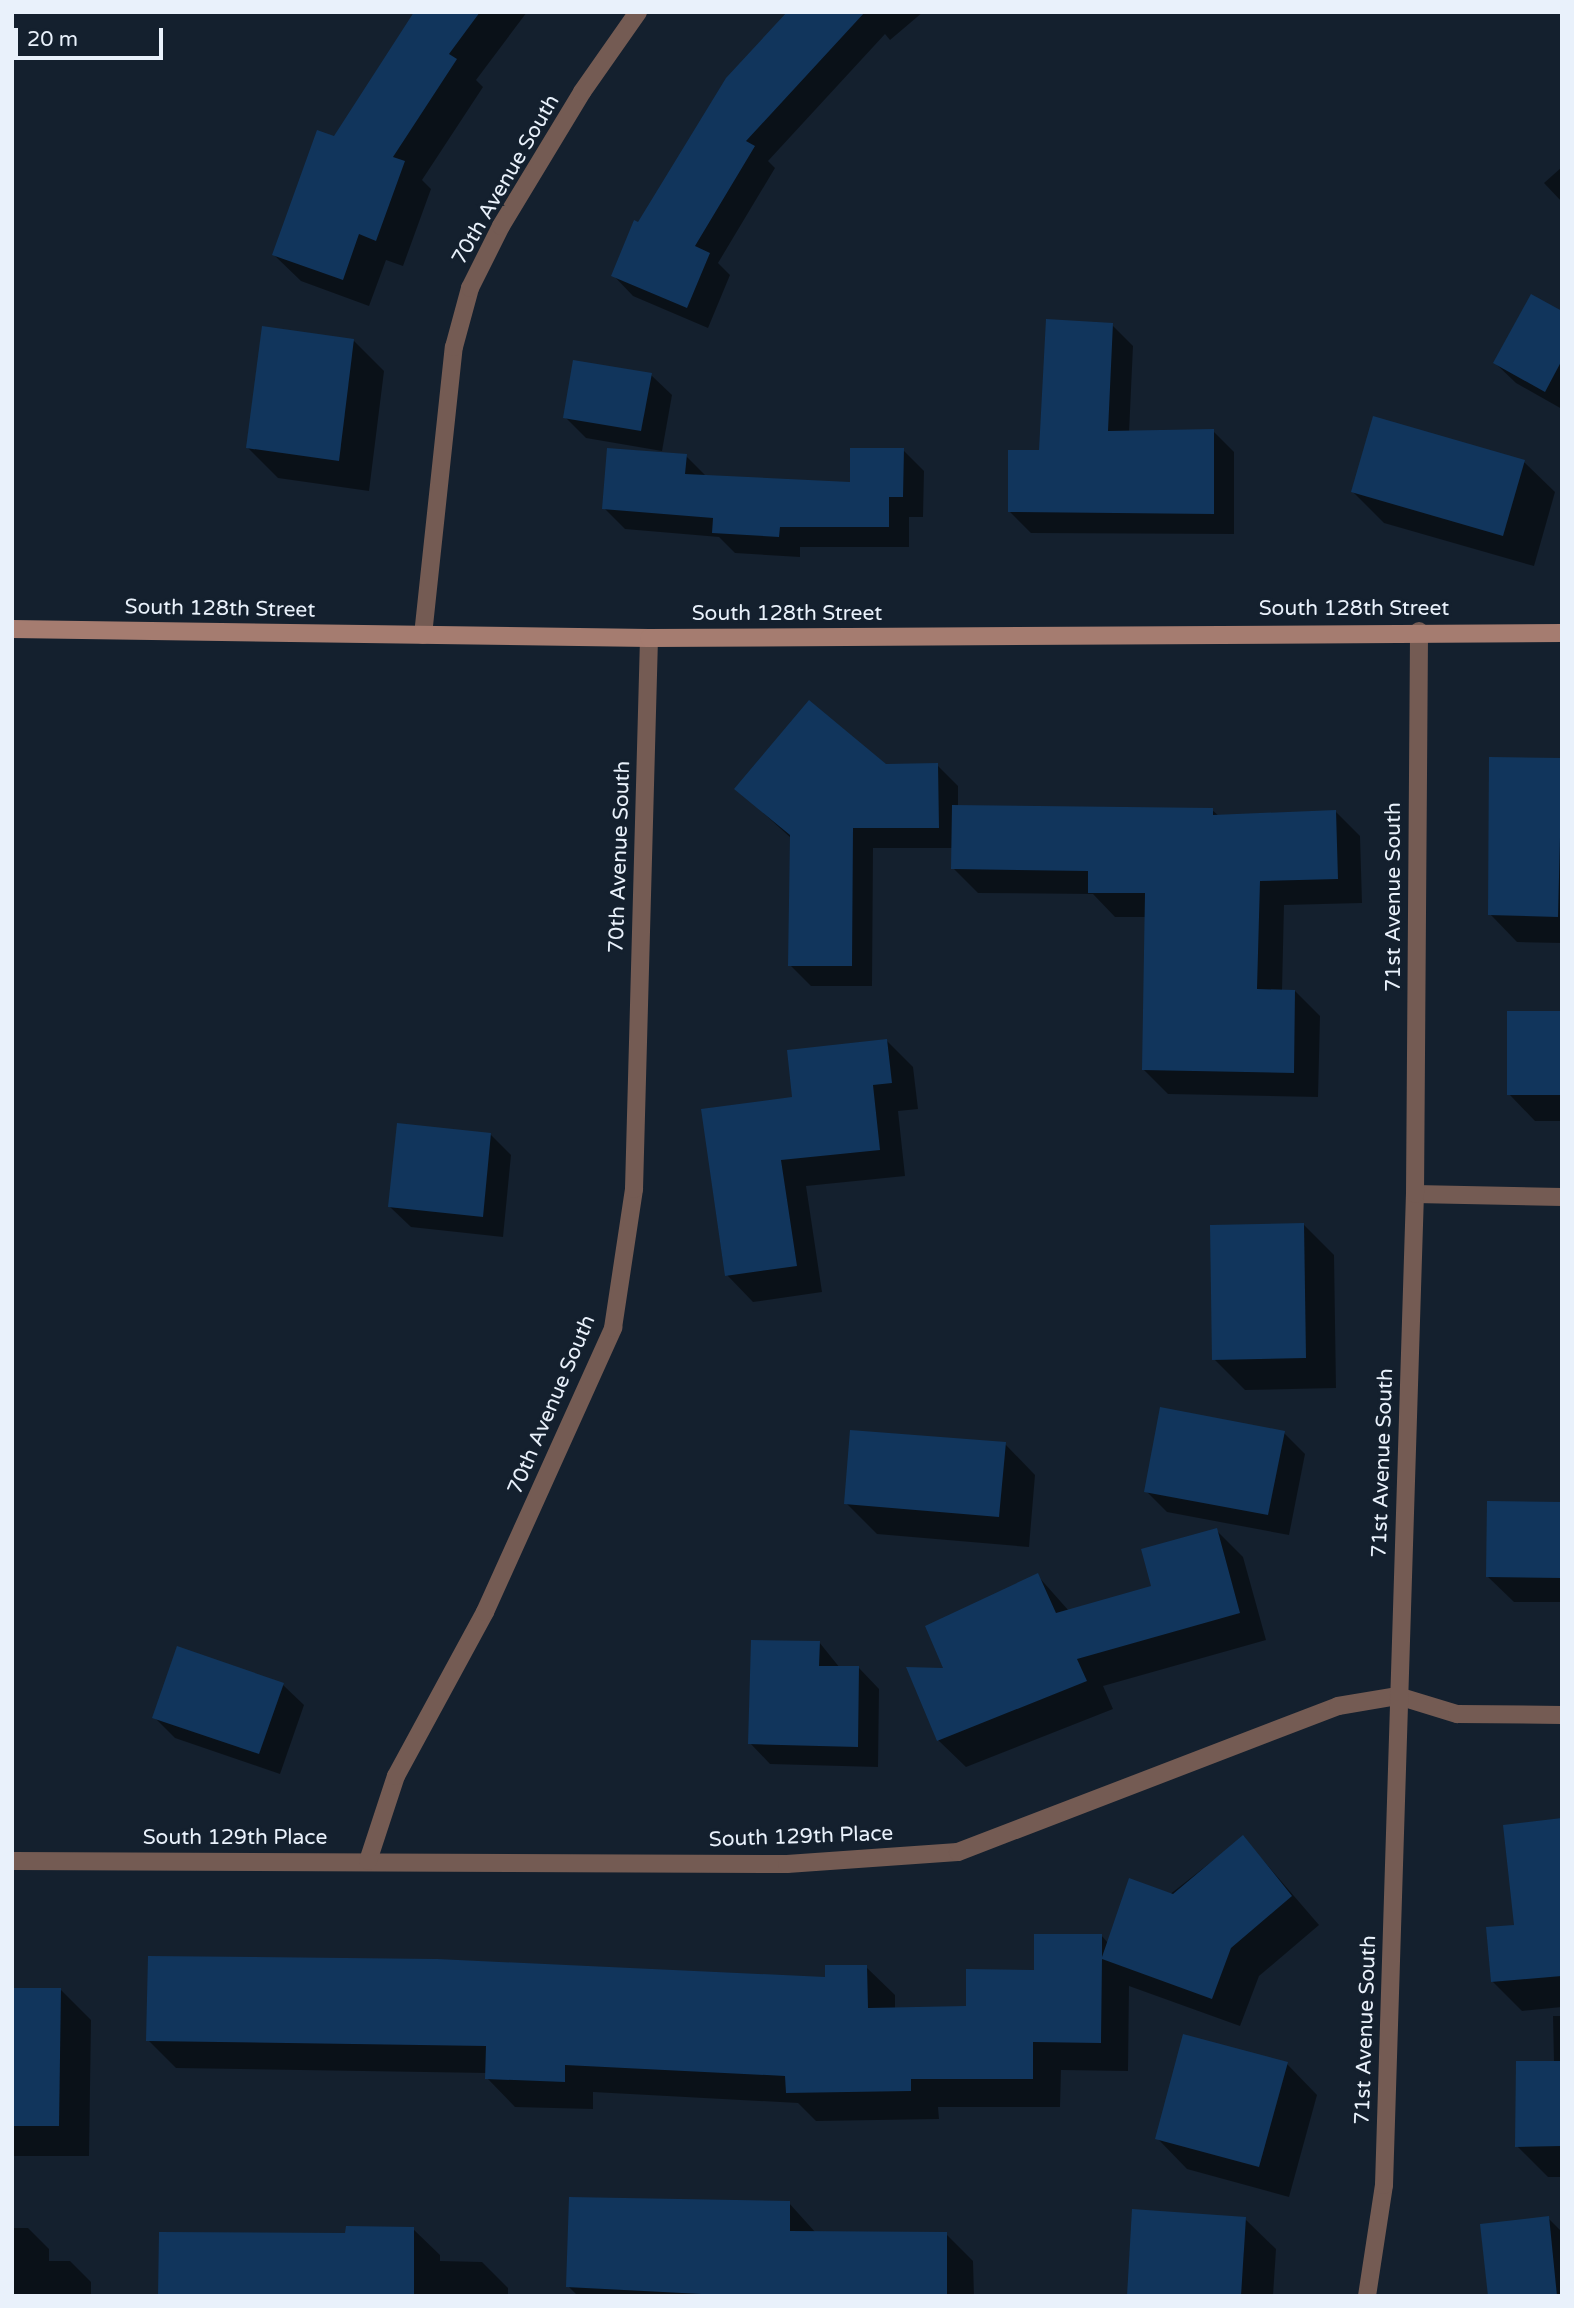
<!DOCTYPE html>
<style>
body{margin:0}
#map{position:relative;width:1574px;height:2308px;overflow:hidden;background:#14202e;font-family:"Varela Round",sans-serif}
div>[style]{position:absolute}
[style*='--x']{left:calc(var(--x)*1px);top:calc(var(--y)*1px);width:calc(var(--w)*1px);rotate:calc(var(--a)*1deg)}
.shadow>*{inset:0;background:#0007}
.building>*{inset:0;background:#11355c}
.street>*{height:18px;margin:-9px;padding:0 9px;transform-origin:9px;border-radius:9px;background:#745b53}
.secondary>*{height:18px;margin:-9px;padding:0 9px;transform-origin:9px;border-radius:9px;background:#a57c70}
span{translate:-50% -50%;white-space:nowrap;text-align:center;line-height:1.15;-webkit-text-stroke:6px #14202e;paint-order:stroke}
.street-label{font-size:21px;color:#e9f1fb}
.frame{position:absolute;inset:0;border:14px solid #e9f1fb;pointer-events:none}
.scale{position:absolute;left:14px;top:28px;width:149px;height:32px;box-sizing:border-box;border:4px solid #e9f1fb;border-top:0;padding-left:9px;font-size:21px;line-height:24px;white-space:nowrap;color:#e9f1fb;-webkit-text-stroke:5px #14202e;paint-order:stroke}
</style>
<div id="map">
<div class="shadow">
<i style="clip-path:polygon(416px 12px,527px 12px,476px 80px,483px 87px,422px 180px,431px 189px,403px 266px,386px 260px,369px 306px,301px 281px,274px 255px,335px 138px)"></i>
<i style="clip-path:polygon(790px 12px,923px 12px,890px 40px,885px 34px,768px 161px,775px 168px,718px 263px,730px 275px,708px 328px,633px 296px,613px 275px,639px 224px)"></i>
<i style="clip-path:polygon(1562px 167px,1562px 202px,1544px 183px)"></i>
<i style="clip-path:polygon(1562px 313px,1562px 409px,1516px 383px,1495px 363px)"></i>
<i style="clip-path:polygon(1112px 325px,1133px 346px,1129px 433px,1213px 431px,1234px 452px,1234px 534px,1031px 533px,1010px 512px)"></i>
<i style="clip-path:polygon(354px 341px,384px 371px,369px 491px,278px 478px,248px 448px)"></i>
<i style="clip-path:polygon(651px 375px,672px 395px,662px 451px,586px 438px,565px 417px)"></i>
<i style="clip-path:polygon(903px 450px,924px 471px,923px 517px,909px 517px,909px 547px,800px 547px,800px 557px,735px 553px,719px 537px,625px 529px,604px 508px,686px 456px,706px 476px,852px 484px)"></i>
<i style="clip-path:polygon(1524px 462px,1555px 492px,1534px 566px,1384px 523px,1353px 492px)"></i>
<i style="clip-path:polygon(1562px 760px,1562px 943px,1517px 942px,1490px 914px)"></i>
<i style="clip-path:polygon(937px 765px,958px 786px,958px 806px,1212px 810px,1219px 816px,1335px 811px,1360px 836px,1362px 903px,1284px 905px,1282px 991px,1295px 991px,1320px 1016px,1318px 1097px,1168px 1094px,1144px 1070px,1146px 917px,1115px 917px,1093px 894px,978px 893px,953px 868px,953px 848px,873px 848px,872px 986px,811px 986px,790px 965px,791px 838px,737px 789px,885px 766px)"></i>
<i style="clip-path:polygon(1562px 1012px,1562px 1121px,1535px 1121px,1509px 1094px)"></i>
<i style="clip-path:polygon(887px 1041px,913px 1067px,918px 1109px,898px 1111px,905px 1176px,806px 1186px,822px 1292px,753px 1302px,727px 1275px,794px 1098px)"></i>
<i style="clip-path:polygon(490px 1134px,511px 1155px,503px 1237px,411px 1227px,390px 1207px)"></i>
<i style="clip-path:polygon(1304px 1225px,1334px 1255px,1336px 1388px,1245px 1390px,1214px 1359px)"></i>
<i style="clip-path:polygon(1284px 1433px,1305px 1454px,1289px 1535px,1167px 1512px,1146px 1491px)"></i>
<i style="clip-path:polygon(1005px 1444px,1035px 1475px,1029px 1547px,877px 1534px,846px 1503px)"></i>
<i style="clip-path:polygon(1562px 1503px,1562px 1602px,1514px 1602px,1487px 1576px)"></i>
<i style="clip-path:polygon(1216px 1530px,1243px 1557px,1266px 1640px,1103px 1686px,1113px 1709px,966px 1767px,938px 1740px,946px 1670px,1037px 1575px,1069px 1611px,1154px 1587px)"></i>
<i style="clip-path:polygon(819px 1642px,840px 1668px,859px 1668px,879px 1689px,878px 1767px,770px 1764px,750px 1743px)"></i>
<i style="clip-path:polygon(283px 1685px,304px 1705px,280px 1774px,175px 1738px,154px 1717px)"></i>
<i style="clip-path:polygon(1562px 1821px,1562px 2007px,1522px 2011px,1492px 1981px)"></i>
<i style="clip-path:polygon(1243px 1837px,1319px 1925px,1259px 1976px,1240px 2026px,1129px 1986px,1128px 2071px,1061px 2070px,1060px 2107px,938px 2107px,939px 2119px,816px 2121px,798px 2103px,593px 2092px,593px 2109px,515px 2107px,487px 2078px,487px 2073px,176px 2068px,148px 2040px,827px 1979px,866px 1967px,895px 1995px,895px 2009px,968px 2007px,1101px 1935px,1108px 1943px)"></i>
<i style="clip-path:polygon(12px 1989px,60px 1989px,91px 2020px,89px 2156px,12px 2156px)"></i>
<i style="clip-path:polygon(1553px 2016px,1562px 2016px,1562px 2177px,1548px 2177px,1517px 2146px,1554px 2063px)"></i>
<i style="clip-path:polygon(1287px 2064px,1317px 2095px,1289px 2197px,1187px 2169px,1157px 2138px)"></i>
<i style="clip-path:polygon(789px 2203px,816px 2233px,946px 2234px,973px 2261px,974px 2296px,578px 2296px,568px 2286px)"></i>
<i style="clip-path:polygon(1548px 2218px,1562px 2232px,1562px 2296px,1489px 2296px)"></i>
<i style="clip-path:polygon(1245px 2219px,1276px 2249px,1273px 2296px,1129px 2296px)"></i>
<i style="clip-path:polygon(12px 2228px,28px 2228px,49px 2249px,49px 2261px,70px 2261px,91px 2282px,91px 2296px,12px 2296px)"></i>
<i style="clip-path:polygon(413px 2229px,440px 2255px,440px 2261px,482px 2262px,508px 2288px,508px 2296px,160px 2296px,347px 2235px)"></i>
</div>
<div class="building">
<i style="clip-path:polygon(414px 12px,480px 12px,449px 54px,457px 59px,393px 157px,405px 161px,376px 241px,359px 234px,343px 280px,272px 255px,317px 130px,334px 136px)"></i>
<i style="clip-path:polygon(787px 12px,865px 12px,746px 141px,755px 146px,695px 246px,710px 253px,687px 308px,611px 276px,634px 220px,638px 222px,726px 78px)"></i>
<i style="clip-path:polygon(1531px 294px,1562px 311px,1562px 360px,1545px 392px,1493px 363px)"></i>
<i style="clip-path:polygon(1046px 319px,1113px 323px,1108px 431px,1214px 429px,1214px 514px,1008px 512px,1008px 450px,1039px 450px)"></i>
<i style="clip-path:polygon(262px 326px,354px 339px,339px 461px,246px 448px)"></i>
<i style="clip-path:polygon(573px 360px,652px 373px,641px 431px,563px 418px)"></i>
<i style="clip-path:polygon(1373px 416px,1525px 460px,1503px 536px,1351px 492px)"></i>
<i style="clip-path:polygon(607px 448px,687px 454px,685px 474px,850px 482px,850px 448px,904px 448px,903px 497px,889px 497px,889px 527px,780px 527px,779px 537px,712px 533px,713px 518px,602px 509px)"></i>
<i style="clip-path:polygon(809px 700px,886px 764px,938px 763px,939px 828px,853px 828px,852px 966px,788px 966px,790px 835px,734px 789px)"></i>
<i style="clip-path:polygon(1489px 757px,1562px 758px,1558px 917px,1488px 915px)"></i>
<i style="clip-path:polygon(952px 805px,1213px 808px,1213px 815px,1336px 810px,1338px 879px,1260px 881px,1257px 989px,1295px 990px,1294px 1073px,1142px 1070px,1145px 893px,1088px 893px,1088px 871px,951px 869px)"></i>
<i style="clip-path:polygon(1507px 1011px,1562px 1011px,1562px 1095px,1507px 1095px)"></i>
<i style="clip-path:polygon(887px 1039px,892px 1083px,873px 1085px,880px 1150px,781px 1160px,797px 1266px,725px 1276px,701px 1109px,792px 1097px,787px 1050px)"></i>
<i style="clip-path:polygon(397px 1123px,491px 1133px,483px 1217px,388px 1207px)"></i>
<i style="clip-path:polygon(1304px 1223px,1306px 1358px,1212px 1360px,1210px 1225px)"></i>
<i style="clip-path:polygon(1160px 1407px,1285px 1431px,1268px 1515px,1144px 1492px)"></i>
<i style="clip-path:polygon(850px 1430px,1006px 1442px,999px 1517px,844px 1504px)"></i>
<i style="clip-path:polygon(1487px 1501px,1562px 1502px,1562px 1578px,1486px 1577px)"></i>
<i style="clip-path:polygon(1217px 1528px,1240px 1613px,1077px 1659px,1087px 1681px,937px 1741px,906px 1667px,943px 1668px,925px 1626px,1038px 1573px,1056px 1613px,1151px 1586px,1141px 1549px)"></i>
<i style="clip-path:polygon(751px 1640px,820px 1641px,819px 1666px,859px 1666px,858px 1747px,748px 1744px)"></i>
<i style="clip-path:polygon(177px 1646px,284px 1683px,259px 1754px,152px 1718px)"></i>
<i style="clip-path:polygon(1562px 1818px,1562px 1976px,1491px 1982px,1486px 1927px,1514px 1925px,1503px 1825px)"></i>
<i style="clip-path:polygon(1243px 1835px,1292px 1896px,1231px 1948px,1212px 1999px,1102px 1959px,1101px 2043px,1033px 2042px,1033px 2079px,911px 2079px,911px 2091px,786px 2093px,785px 2076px,565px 2065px,565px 2082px,485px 2079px,486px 2046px,146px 2041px,148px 1956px,437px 1959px,825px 1977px,825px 1965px,867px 1965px,868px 2008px,966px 2006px,966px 1969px,1034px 1970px,1034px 1934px,1102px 1934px,1102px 1957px,1129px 1878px,1173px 1894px)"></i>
<i style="clip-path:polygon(12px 1988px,61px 1988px,59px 2126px,12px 2126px)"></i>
<i style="clip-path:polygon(1183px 2034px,1288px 2062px,1259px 2167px,1155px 2139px)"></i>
<i style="clip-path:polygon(1516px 2061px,1562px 2061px,1562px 2146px,1515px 2147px)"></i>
<i style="clip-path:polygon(569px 2197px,790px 2201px,790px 2231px,947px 2232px,947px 2296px,740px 2296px,566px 2287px)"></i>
<i style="clip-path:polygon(1132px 2209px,1246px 2217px,1241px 2296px,1127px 2296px)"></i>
<i style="clip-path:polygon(1549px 2216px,1557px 2296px,1488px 2296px,1480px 2224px)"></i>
<i style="clip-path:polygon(346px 2226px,414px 2227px,414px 2296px,158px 2296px,159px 2232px,345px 2233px)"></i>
</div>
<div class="street">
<i style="--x:423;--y:635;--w:290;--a:-83.9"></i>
<i style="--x:454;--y:347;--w:61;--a:-74.8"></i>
<i style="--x:470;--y:288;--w:69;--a:-63.4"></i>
<i style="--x:501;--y:226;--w:157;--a:-58.8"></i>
<i style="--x:582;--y:92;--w:98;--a:-55"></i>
<i style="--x:1415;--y:1194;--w:147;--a:1.2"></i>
<i style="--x:12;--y:1861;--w:775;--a:0.22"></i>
<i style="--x:787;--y:1864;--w:171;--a:-4"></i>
<i style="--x:958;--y:1852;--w:407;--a:-21"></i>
<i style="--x:1338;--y:1706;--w:61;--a:-9.5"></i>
<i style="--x:1398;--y:1696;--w:62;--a:17"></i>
<i style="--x:1457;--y:1714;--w:105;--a:0.5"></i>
<i style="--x:368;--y:1861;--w:89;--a:-71.8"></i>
<i style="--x:396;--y:1776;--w:187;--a:-61.5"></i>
<i style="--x:485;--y:1612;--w:312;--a:-65.7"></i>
<i style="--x:613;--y:1328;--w:141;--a:-81.4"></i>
<i style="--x:634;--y:1189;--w:551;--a:-88.44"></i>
<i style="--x:1367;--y:2296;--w:112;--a:-81.3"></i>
<i style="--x:1384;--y:2185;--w:991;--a:-88.21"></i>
<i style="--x:1415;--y:1194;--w:563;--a:-89.59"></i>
</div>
<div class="secondary">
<i style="--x:12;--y:629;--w:637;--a:0.81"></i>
<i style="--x:649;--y:638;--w:913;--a:-0.31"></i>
</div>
<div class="street-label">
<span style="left:506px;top:180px;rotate:-60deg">70th Avenue South</span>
<span style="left:220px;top:609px;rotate:1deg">South 128th Street</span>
<span style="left:1354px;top:609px">South 128th Street</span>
<span style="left:787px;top:614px">South 128th Street</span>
<span style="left:620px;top:857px;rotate:-88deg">70th Avenue South</span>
<span style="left:1394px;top:897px;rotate:-90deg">71st Avenue South</span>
<span style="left:552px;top:1405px;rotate:-67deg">70th Avenue South</span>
<span style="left:1383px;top:1463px;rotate:-88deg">71st Avenue South</span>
<span style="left:801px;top:1837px;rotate:-2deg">South 129th Place</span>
<span style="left:235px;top:1838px">South 129th Place</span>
<span style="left:1366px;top:2030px;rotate:-88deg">71st Avenue South</span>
</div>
<div class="frame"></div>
<div class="scale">20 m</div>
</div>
